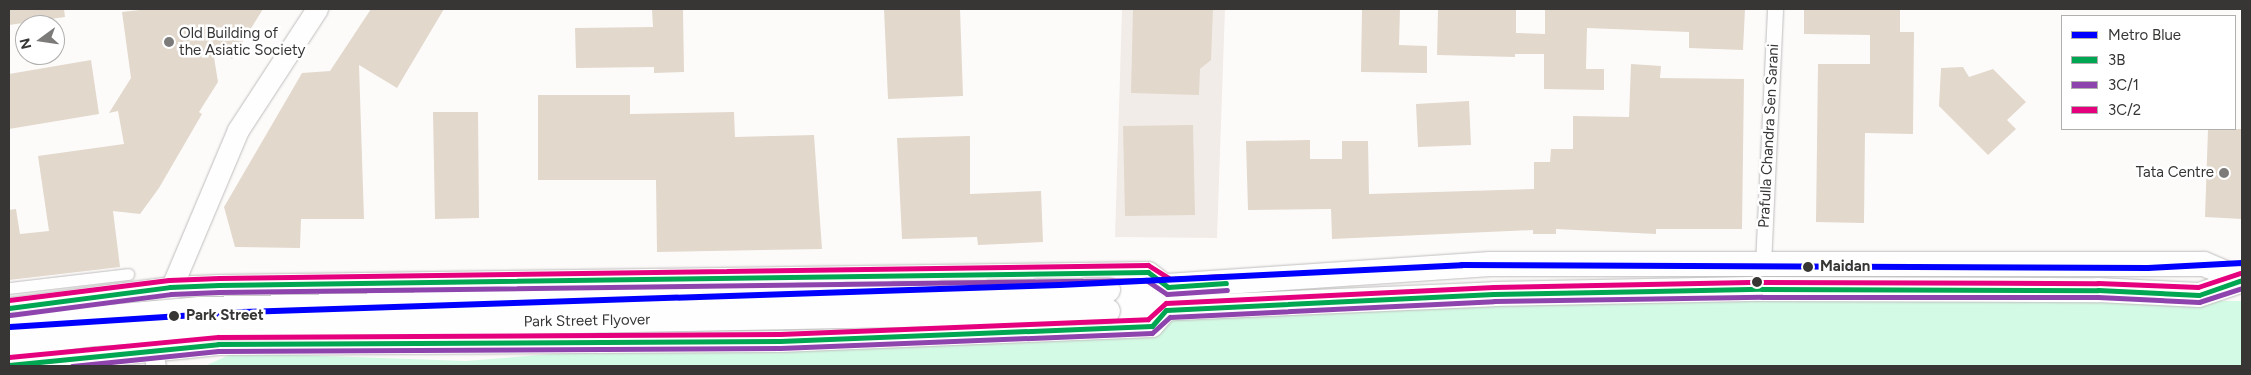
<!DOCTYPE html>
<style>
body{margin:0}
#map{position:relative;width:2251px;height:375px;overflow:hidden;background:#fdfbfa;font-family:Figtree,sans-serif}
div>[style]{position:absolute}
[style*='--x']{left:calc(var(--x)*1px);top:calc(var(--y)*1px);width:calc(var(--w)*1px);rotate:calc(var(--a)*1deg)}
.built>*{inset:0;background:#f2ece8}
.green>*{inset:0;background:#d3fae4}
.building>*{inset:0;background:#e2d8cc}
.roads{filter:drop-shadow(0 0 1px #bfbdbd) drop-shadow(0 0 1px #bfbdbd)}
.pedestrian>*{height:11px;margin:-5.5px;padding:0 5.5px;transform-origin:5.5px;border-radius:5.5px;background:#fffefe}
.minor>*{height:15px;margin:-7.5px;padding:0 7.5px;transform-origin:7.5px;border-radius:7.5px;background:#fffefe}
.tertiary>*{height:19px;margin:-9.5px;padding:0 9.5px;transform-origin:9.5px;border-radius:9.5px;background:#fffefe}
.secondary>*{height:21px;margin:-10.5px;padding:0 10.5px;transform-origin:10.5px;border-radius:10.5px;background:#fffefe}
.primary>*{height:24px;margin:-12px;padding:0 12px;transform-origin:12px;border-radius:12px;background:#fffefe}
.bridges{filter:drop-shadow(0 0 1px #bfbdbd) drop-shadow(0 0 1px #bfbdbd)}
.primary-bridge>*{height:24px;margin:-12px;padding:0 12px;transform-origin:12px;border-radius:12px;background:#fffefe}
.bus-1>*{height:5px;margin:-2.5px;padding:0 2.5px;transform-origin:2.5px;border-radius:2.5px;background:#00a651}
.bus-2>*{height:5px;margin:-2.5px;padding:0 2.5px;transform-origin:2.5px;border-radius:2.5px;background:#8e44ad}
.bus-3>*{height:5px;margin:-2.5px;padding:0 2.5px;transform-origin:2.5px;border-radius:2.5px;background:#e5007d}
.metro-1>*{height:6px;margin:-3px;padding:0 3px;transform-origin:3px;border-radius:3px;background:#00f}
.dots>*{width:14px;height:14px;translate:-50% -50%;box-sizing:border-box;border:2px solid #fff;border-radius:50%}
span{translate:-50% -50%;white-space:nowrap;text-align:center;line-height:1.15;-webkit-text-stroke:5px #fff;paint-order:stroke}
.poi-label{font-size:15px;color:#373635}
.left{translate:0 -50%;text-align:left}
.right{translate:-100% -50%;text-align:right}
.street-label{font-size:15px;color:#373635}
.stop-label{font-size:15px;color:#373635;font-weight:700}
.frame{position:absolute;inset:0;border:10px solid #373635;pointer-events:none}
.legend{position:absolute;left:2061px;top:15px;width:175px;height:115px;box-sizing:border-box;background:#fff;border:1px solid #afafae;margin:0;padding:6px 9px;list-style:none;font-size:15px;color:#373635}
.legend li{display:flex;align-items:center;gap:10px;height:25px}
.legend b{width:25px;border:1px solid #afafae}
.north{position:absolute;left:15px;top:15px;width:50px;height:50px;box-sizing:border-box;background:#fff;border:1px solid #afafae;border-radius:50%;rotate:256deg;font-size:14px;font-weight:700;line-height:20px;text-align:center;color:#373635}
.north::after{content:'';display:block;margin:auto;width:18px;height:22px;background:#7c7b7a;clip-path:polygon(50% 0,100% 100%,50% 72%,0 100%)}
</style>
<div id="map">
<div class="built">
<i style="clip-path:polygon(1122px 9px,1225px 9px,1217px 238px,1115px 237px)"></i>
</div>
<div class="green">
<i style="clip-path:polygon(1466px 296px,2242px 301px,2242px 366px,205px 366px,229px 355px,241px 353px,466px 361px,891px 326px)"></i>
</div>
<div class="building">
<i style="clip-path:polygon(9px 9px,64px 9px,65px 17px,9px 25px)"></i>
<i style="clip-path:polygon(149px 9px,263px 9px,232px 59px,212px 45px,218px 82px,199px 112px,202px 114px,159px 188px,140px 214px,113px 211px,120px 267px,9px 280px,9px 210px,16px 209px,20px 234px,49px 231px,38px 156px,124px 144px,118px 111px,109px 113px,131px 78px,122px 12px)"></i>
<i style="clip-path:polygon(371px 9px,444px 9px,397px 88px,359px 65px,364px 219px,301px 219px,300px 248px,235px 247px,224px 207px,302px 73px,330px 71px)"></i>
<i style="clip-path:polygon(652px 9px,683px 9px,684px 72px,654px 73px,654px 67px,576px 68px,575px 28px,653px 27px)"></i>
<i style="clip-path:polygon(884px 9px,960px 9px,963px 96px,888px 99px)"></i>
<i style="clip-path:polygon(1133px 9px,1213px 9px,1211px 60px,1200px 69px,1199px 95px,1131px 93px)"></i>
<i style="clip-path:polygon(1362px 9px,1400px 9px,1399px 45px,1427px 46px,1427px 73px,1361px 72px)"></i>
<i style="clip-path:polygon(1438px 9px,1516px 9px,1516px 33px,1545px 34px,1545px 9px,1745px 9px,1743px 50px,1689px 48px,1689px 32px,1587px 28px,1586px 69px,1604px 69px,1604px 90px,1544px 89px,1544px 54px,1515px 54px,1515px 57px,1437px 55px)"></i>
<i style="clip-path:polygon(1804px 9px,1900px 9px,1900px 32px,1914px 32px,1913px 134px,1865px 133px,1864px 223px,1816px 222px,1818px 64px,1870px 64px,1870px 35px,1804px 34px)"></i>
<i style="clip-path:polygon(91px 60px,99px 114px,9px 129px,9px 74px)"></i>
<i style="clip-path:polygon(1631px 64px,1661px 66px,1660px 78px,1744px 79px,1742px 229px,1656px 229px,1656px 234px,1556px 229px,1556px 234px,1533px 234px,1533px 230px,1332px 239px,1331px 209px,1248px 210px,1246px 141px,1310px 140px,1310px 159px,1342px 159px,1342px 141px,1368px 141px,1369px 194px,1534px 189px,1534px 162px,1550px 162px,1551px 149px,1573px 149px,1573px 116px,1629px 117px)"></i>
<i style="clip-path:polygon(1963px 67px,1969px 77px,1993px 69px,2026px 102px,2007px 120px,2016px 129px,1988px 155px,1939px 106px,1941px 68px)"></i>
<i style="clip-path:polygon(538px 95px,630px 95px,630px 114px,734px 112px,735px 137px,814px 135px,822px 249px,657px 252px,656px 180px,538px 180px)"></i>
<i style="clip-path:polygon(1469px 101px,1471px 145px,1418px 147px,1416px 104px)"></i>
<i style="clip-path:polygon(433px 112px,478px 112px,479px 218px,435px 219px)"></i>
<i style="clip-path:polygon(1193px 125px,1195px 215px,1125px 216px,1123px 126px)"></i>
<i style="clip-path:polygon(2208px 129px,2242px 129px,2242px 219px,2205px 217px)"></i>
<i style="clip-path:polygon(970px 136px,970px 194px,1041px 191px,1043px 242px,978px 245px,977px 237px,902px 239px,897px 138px)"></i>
</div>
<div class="roads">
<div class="pedestrian">
<i style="--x:9;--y:288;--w:120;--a:-6.7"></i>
</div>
<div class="minor">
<i style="--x:1763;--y:264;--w:255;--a:-87.3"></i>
</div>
<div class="tertiary">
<i style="--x:152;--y:350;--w:16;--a:76"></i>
</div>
<div class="secondary">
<i style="--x:167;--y:298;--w:182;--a:-67.1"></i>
<i style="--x:238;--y:130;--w:145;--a:-56.9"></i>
<i style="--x:9;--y:308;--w:162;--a:-7.4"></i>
<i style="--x:170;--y:287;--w:49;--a:-2.3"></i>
<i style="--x:219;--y:285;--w:929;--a:-0.8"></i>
<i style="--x:1148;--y:272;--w:25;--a:37"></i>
<i style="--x:9;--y:365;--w:210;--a:-5.7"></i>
<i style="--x:218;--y:344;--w:562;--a:-0.31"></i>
<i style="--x:780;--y:341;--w:372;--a:-2.3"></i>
<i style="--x:1152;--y:326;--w:21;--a:-49"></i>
</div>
<div class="primary">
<i style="--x:1108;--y:290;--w:383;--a:-3.9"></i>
<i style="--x:1490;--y:264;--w:714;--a:0"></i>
<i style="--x:2204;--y:264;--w:41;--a:22.8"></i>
<i style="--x:1108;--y:311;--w:386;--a:-2.5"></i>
<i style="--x:1494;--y:294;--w:268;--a:-1.1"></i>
<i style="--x:1762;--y:289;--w:336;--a:0.2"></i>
<i style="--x:2098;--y:290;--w:101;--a:2.8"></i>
<i style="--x:2199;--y:295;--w:43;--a:-18.9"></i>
</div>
</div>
<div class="bridges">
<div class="primary-bridge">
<i style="--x:9;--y:326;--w:192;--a:-5.1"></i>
<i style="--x:200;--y:309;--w:908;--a:-1.2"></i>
<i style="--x:9;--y:345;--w:87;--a:-7.3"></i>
<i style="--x:95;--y:334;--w:107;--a:-3.2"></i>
<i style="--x:202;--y:328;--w:906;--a:-1.07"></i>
</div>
</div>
<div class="bus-1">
<i style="--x:9;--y:308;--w:162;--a:-7.4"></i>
<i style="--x:170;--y:287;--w:49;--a:-2.3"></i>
<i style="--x:219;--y:285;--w:929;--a:-0.8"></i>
<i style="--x:1148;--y:272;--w:25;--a:37"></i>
<i style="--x:1168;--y:287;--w:58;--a:-3.9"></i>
<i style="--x:9;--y:365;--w:210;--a:-5.7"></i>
<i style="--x:218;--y:344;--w:562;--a:-0.31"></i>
<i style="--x:780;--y:341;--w:372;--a:-2.3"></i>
<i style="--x:1152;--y:326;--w:21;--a:-49"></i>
<i style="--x:1166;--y:310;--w:328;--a:-2.8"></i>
<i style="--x:1494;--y:294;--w:268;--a:-1.1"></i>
<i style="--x:1762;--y:289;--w:336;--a:0.2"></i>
<i style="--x:2098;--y:290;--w:101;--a:2.8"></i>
<i style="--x:2199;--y:295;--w:46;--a:-19.2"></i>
</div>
<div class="bus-2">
<i style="--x:10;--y:315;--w:162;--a:-7.4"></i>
<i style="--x:171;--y:294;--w:48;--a:-2.4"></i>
<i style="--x:219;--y:292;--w:927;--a:-0.74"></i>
<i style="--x:1146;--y:280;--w:25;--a:34"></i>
<i style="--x:1167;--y:294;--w:60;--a:-3.8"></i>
<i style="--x:72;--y:366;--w:147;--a:-5.9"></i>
<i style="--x:218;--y:351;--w:562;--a:-0.31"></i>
<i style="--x:780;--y:348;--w:372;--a:-2.3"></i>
<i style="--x:1152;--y:333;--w:24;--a:-42"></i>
<i style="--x:1170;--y:317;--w:324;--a:-2.8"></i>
<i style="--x:1494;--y:301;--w:268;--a:-0.9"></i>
<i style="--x:1762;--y:297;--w:336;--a:0"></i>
<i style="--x:2098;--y:297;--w:101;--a:2.8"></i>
<i style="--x:2199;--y:302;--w:45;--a:-18"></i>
</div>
<div class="bus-3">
<i style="--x:9;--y:300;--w:161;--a:-7.1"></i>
<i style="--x:169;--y:280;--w:50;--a:-2.3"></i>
<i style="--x:219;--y:278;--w:929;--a:-0.8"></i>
<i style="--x:1148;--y:265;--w:26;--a:32"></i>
<i style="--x:1170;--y:279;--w:55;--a:-3.1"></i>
<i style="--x:9;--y:357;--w:210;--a:-5.5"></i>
<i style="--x:218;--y:337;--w:562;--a:-0.31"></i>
<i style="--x:780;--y:334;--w:368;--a:-2.3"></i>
<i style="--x:1148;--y:319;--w:24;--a:-42"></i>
<i style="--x:1166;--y:303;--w:328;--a:-2.8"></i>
<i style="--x:1494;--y:287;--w:268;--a:-1.1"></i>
<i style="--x:1762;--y:282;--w:336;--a:0.2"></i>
<i style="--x:2098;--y:283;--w:100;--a:2.3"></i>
<i style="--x:2198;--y:287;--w:44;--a:-18.4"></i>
</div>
<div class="metro-1">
<i style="--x:9;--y:327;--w:235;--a:-3.7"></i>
<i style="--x:244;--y:312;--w:816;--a:-1.9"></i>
<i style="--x:1060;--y:285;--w:402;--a:-2.8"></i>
<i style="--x:1462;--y:265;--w:686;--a:0.25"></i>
<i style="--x:2148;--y:268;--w:94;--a:-3"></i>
</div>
<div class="dots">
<i style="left:169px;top:42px;background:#7c7b7a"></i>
<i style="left:2224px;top:173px;background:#7c7b7a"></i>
<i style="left:1808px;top:267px;background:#373635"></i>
<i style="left:1757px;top:282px;background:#373635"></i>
<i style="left:174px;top:316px;background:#373635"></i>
</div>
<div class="poi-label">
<span class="left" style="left:179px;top:42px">Old Building of<br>the Asiatic Society</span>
<span class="right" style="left:2214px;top:173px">Tata Centre</span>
</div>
<div class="street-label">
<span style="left:1769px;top:136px;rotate:-87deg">Prafulla Chandra Sen Sarani</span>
<span style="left:587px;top:321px;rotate:-1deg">Park Street Flyover</span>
</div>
<div class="stop-label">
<span class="left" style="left:1820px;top:267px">Maidan</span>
<span class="left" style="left:186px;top:316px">Park Street</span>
</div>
<div class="frame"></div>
<ul class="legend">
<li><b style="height:6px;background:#00f"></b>Metro Blue</li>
<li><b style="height:6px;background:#00a651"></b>3B</li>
<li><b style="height:6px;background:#8e44ad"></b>3C/1</li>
<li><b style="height:6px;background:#e5007d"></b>3C/2</li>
</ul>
<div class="north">N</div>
</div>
